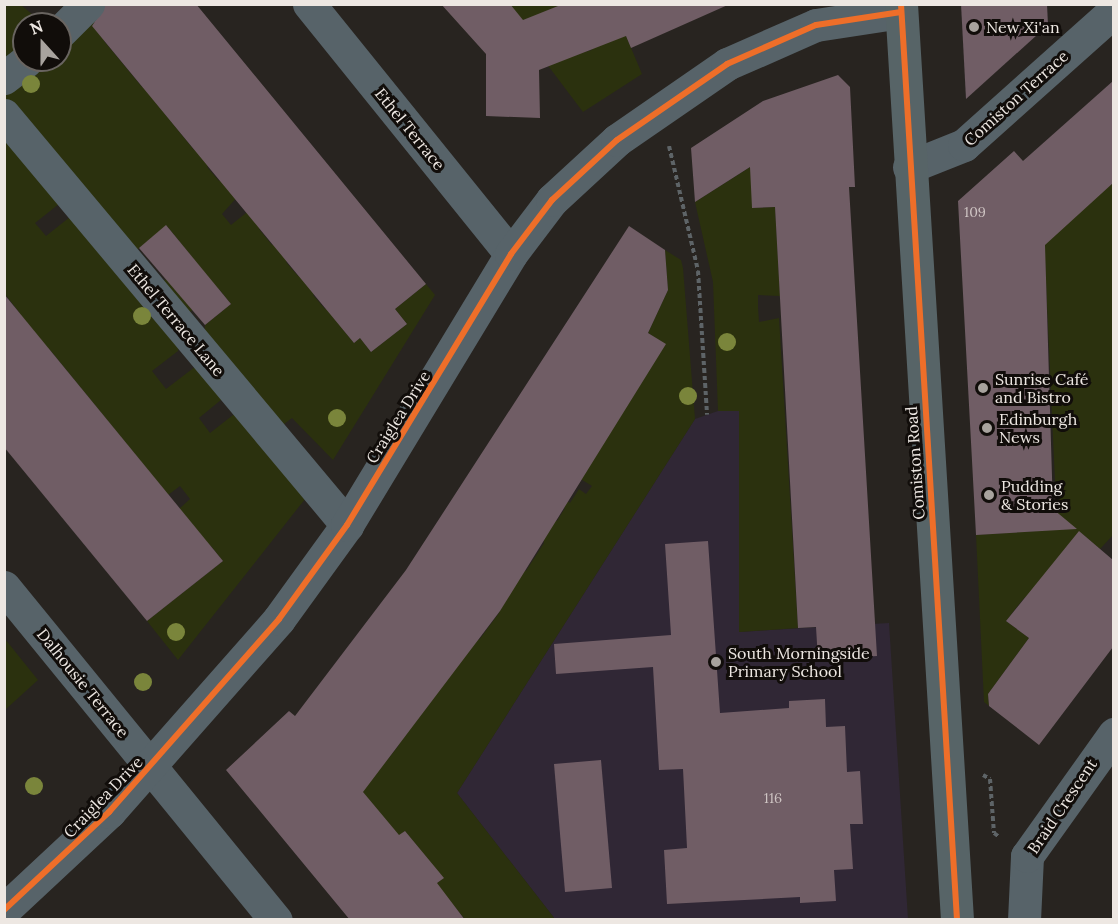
<!DOCTYPE html>
<meta charset="utf-8">
<style>
body{margin:0}
#map{position:relative;width:1118px;height:924px;overflow:hidden;background:#282420;font-family:Lora,serif}
div>[style]{position:absolute}
[style*='--x']{left:calc(var(--x)*1px);top:calc(var(--y)*1px);width:calc(var(--w)*1px);rotate:calc(var(--a)*1deg)}
.education>*{inset:0;background:#302735}
.green>*{inset:0;background:#2b310e}
.building>*{inset:0;background:#705d65}
.path>*{height:4px;margin-top:-2px;transform-origin:0;background:repeating-linear-gradient(90deg,#5e6467 0 4.5px,transparent 0 7.5px)}
.minor>*{height:33px;margin:-16.5px;padding:0 16.5px;transform-origin:16.5px;border-radius:16.5px;background:#576369}
.major>*{height:33px;margin:-16.5px;padding:0 16.5px;transform-origin:16.5px;border-radius:16.5px;background:#576467}
.cycleway>*{height:6px;margin:-3px;padding:0 3px;transform-origin:3px;border-radius:3px;background:#ee6e29}
.trees>*{width:18px;height:18px;margin:-9px;border-radius:50%;background:#7a853b}
.dots>*{width:16px;height:16px;translate:-50% -50%;box-sizing:border-box;border:3px solid #110d0a;border-radius:50%}
span{translate:-50% -50%;white-space:nowrap;text-align:center;line-height:1.15;-webkit-text-stroke:6px #110d0a;paint-order:stroke}
.number-label{font-size:14px;color:#cec4c3}
.number-label span{-webkit-text-stroke-width:0}
.poi-label{font-size:16px;color:#ede7e2}
.left{translate:0 -50%;text-align:left}
.street-label{font-size:16px;color:#ede7e2}
.frame{position:absolute;inset:0;border:6px solid #ede7e2;pointer-events:none}
.north{position:absolute;left:12px;top:12px;width:60px;height:60px;box-sizing:border-box;background:#110d0a;border:2px solid #696460;border-radius:50%;rotate:339deg;font-size:16px;font-weight:700;line-height:24px;text-align:center;color:#ede7e2}
.north::after{content:'';display:block;margin:auto;width:21px;height:27px;background:#a8a39e;clip-path:polygon(50% 0,100% 100%,50% 72%,0 100%)}
</style>
<div id="map">
<div class="education">
<i style="clip-path:polygon(718px 411px,739px 411px,739px 632px,889px 623px,908px 919px,555px 919px,457px 793px,695px 419px)"></i>
</div>
<div class="green">
<i style="clip-path:polygon(5px 5px,21px 5px,44px 24px,24px 24px,24px 47px,5px 62px)"></i>
<i style="clip-path:polygon(98px 5px,113px 5px,104px 41px,142px 87px,162px 71px,156px 103px,194px 150px,214px 134px,222px 155px,207px 167px,219px 181px,240px 165px,247px 186px,222px 214px,231px 225px,266px 197px,273px 217px,259px 229px,272px 245px,292px 229px,300px 250px,286px 262px,298px 276px,318px 261px,327px 283px,313px 295px,325px 309px,345px 293px,355px 316px,341px 327px,354px 343px,360px 338px,371px 352px,407px 324px,395px 309px,426px 284px,435px 295px,333px 460px,292px 418px,279px 428px,204px 339px,205px 325px,231px 304px,219px 289px,185px 316px,159px 285px,192px 257px,167px 226px,133px 253px,5px 99px,4px 90px,41px 60px,60px 60px,60px 44px)"></i>
<i style="clip-path:polygon(510px 5px,563px 5px,521px 24px)"></i>
<i style="clip-path:polygon(575px 5px,613px 5px,642px 74px,583px 112px,546px 63px,592px 50px)"></i>
<i style="clip-path:polygon(4px 129px,64px 200px,35px 223px,46px 236px,75px 213px,180px 338px,178px 351px,152px 371px,166px 389px,200px 363px,227px 395px,199px 418px,210px 433px,233px 415px,244px 416px,309px 494px,178px 660px,147px 621px,223px 561px,211px 546px,195px 559px,179px 509px,190px 499px,180px 486px,168px 495px,51px 351px,5px 324px,19px 312px,5px 294px)"></i>
<i style="clip-path:polygon(763px 159px,752px 208px,775px 207px,780px 296px,758px 295px,758px 307px,759px 322px,779px 318px,798px 628px,739px 632px,739px 411px,718px 411px,713px 282px,695px 202px)"></i>
<i style="clip-path:polygon(1113px 183px,1113px 535px,1100px 549px,1081px 533px,1047px 613px,1025px 597px,1016px 608px,1006px 621px,1029px 638px,988px 694px,989px 706px,984px 702px,976px 535px,1036px 531px,1056px 504px,1044px 237px)"></i>
<i style="clip-path:polygon(665px 250px,681px 260px,683px 268px,695px 419px,457px 793px,555px 919px,465px 919px,454px 906px,421px 897px,443px 878px,405px 831px,382px 850px,363px 793px,313px 701px,388px 759px,399px 745px,387px 735px,426px 709px,462px 653px,466px 630px,479px 640px,499px 613px,512px 562px,526px 571px,544px 543px,536px 508px,557px 521px,565px 508px,544px 494px,555px 493px,570px 503px,579px 489px,586px 494px,592px 486px,579px 478px,665px 344px,648px 333px,668px 290px)"></i>
<i style="clip-path:polygon(5px 639px,38px 680px,5px 710px,4px 710px)"></i>
</div>
<div class="building">
<i style="clip-path:polygon(106px 4px,196px 4px,426px 284px,395px 309px,407px 324px,371px 352px,360px 338px,354px 343px,92px 26px)"></i>
<i style="clip-path:polygon(441px 4px,510px 4px,523px 20px,563px 4px,730px 4px,631px 48px,626px 36px,539px 70px,540px 118px,486px 116px,486px 54px)"></i>
<i style="clip-path:polygon(961px 4px,1047px 4px,1048px 25px,966px 99px)"></i>
<i style="clip-path:polygon(838px 75px,850px 87px,855px 187px,849px 187px,877px 656px,818px 660px,816px 627px,798px 628px,775px 207px,752px 208px,750px 167px,695px 202px,691px 148px,763px 101px)"></i>
<i style="clip-path:polygon(1113px 81px,1113px 183px,1045px 245px,1053px 509px,1077px 529px,976px 535px,958px 201px,1014px 151px,1023px 161px)"></i>
<i style="clip-path:polygon(166px 225px,231px 304px,205px 325px,139px 248px)"></i>
<i style="clip-path:polygon(629px 226px,665px 250px,668px 290px,648px 333px,666px 344px,500px 611px,363px 792px,399px 835px,405px 831px,444px 878px,437px 883px,465px 920px,350px 920px,226px 770px,289px 711px,295px 716px,406px 570px)"></i>
<i style="clip-path:polygon(4px 294px,223px 561px,147px 621px,4px 447px)"></i>
<i style="clip-path:polygon(1079px 531px,1113px 560px,1113px 647px,1039px 745px,989px 706px,988px 694px,1029px 638px,1006px 621px)"></i>
<i style="clip-path:polygon(708px 541px,720px 713px,789px 708px,789px 701px,825px 699px,826px 727px,845px 726px,847px 772px,860px 771px,863px 824px,850px 824px,853px 869px,834px 870px,836px 901px,800px 903px,800px 897px,667px 904px,664px 850px,687px 848px,683px 769px,659px 770px,653px 667px,556px 674px,554px 644px,671px 635px,665px 544px)"></i>
<i style="clip-path:polygon(601px 760px,612px 888px,565px 892px,554px 764px)"></i>
</div>
<div class="path">
<i style="--x:669;--y:146;--w:128;--a:76.9"></i>
<i style="--x:698;--y:271;--w:144;--a:86.4"></i>
<i style="--x:983;--y:775;--w:8;--a:30"></i>
<i style="--x:990;--y:779;--w:54;--a:85.8"></i>
<i style="--x:994;--y:833;--w:5;--a:37"></i>
</div>
<div class="minor">
<i style="--x:309;--y:4;--w:321;--a:51.1"></i>
<i style="--x:60;--y:32;--w:40;--a:-45"></i>
<i style="--x:4;--y:78;--w:29;--a:-38"></i>
<i style="--x:4;--y:115;--w:535;--a:50.08"></i>
<i style="--x:909;--y:167;--w:59;--a:-21.8"></i>
<i style="--x:964;--y:145;--w:201;--a:-41.8"></i>
<i style="--x:4;--y:587;--w:430;--a:50.8"></i>
<i style="--x:4;--y:910;--w:144;--a:-43"></i>
<i style="--x:109;--y:812;--w:257;--a:-48.6"></i>
<i style="--x:279;--y:619;--w:116;--a:-54.1"></i>
<i style="--x:347;--y:525;--w:317;--a:-58.8"></i>
<i style="--x:511;--y:254;--w:68;--a:-52.8"></i>
<i style="--x:552;--y:200;--w:88;--a:-42.7"></i>
<i style="--x:617;--y:140;--w:134;--a:-34.6"></i>
<i style="--x:727;--y:64;--w:97;--a:-23.7"></i>
<i style="--x:816;--y:25;--w:86;--a:-8.7"></i>
<i style="--x:1024;--y:920;--w:64;--a:-87.3"></i>
<i style="--x:1027;--y:856;--w:150;--a:-54.5"></i>
</div>
<div class="major">
<i style="--x:901;--y:4;--w:918;--a:86.5"></i>
</div>
<div class="cycleway">
<i style="--x:901;--y:4;--w:918;--a:86.5"></i>
<i style="--x:4;--y:910;--w:144;--a:-43"></i>
<i style="--x:109;--y:812;--w:257;--a:-48.6"></i>
<i style="--x:279;--y:619;--w:116;--a:-54.1"></i>
<i style="--x:347;--y:525;--w:317;--a:-58.8"></i>
<i style="--x:511;--y:254;--w:68;--a:-52.8"></i>
<i style="--x:552;--y:200;--w:88;--a:-42.7"></i>
<i style="--x:617;--y:140;--w:134;--a:-34.6"></i>
<i style="--x:727;--y:64;--w:97;--a:-23.7"></i>
<i style="--x:816;--y:25;--w:86;--a:-8.7"></i>
</div>
<div class="trees">
<i style="left:31px;top:84px"></i>
<i style="left:142px;top:316px"></i>
<i style="left:727px;top:342px"></i>
<i style="left:688px;top:396px"></i>
<i style="left:337px;top:418px"></i>
<i style="left:176px;top:632px"></i>
<i style="left:143px;top:682px"></i>
<i style="left:34px;top:786px"></i>
</div>
<div class="dots">
<i style="left:974px;top:27px;background:#a8a39e"></i>
<i style="left:983px;top:388px;background:#a8a39e"></i>
<i style="left:987px;top:428px;background:#a8a39e"></i>
<i style="left:989px;top:495px;background:#a8a39e"></i>
<i style="left:716px;top:662px;background:#a8a39e"></i>
</div>
<div class="number-label">
<span style="left:975px;top:212px">109</span>
<span style="left:773px;top:798px">116</span>
</div>
<div class="poi-label">
<span class="left" style="left:986px;top:27px">New Xi'an</span>
<span class="left" style="left:995px;top:388px">Sunrise Café<br>and Bistro</span>
<span class="left" style="left:999px;top:428px">Edinburgh<br>News</span>
<span class="left" style="left:1001px;top:495px">Pudding<br>&amp; Stories</span>
<span class="left" style="left:728px;top:662px">South Morningside<br>Primary School</span>
</div>
<div class="street-label">
<span style="left:1016px;top:98px;rotate:-42deg">Comiston Terrace</span>
<span style="left:410px;top:129px;rotate:51deg">Ethel Terrace</span>
<span style="left:176px;top:320px;rotate:50deg">Ethel Terrace Lane</span>
<span style="left:398px;top:417px;rotate:-58deg">Craiglea Drive</span>
<span style="left:915px;top:463px;rotate:-94deg">Comiston Road</span>
<span style="left:83px;top:683px;rotate:51deg">Dalhousie Terrace</span>
<span style="left:103px;top:797px;rotate:-46deg">Craiglea Drive</span>
<span style="left:1062px;top:806px;rotate:-56deg">Braid Crescent</span>
</div>
<div class="frame"></div>
<div class="north">N</div>
</div>
